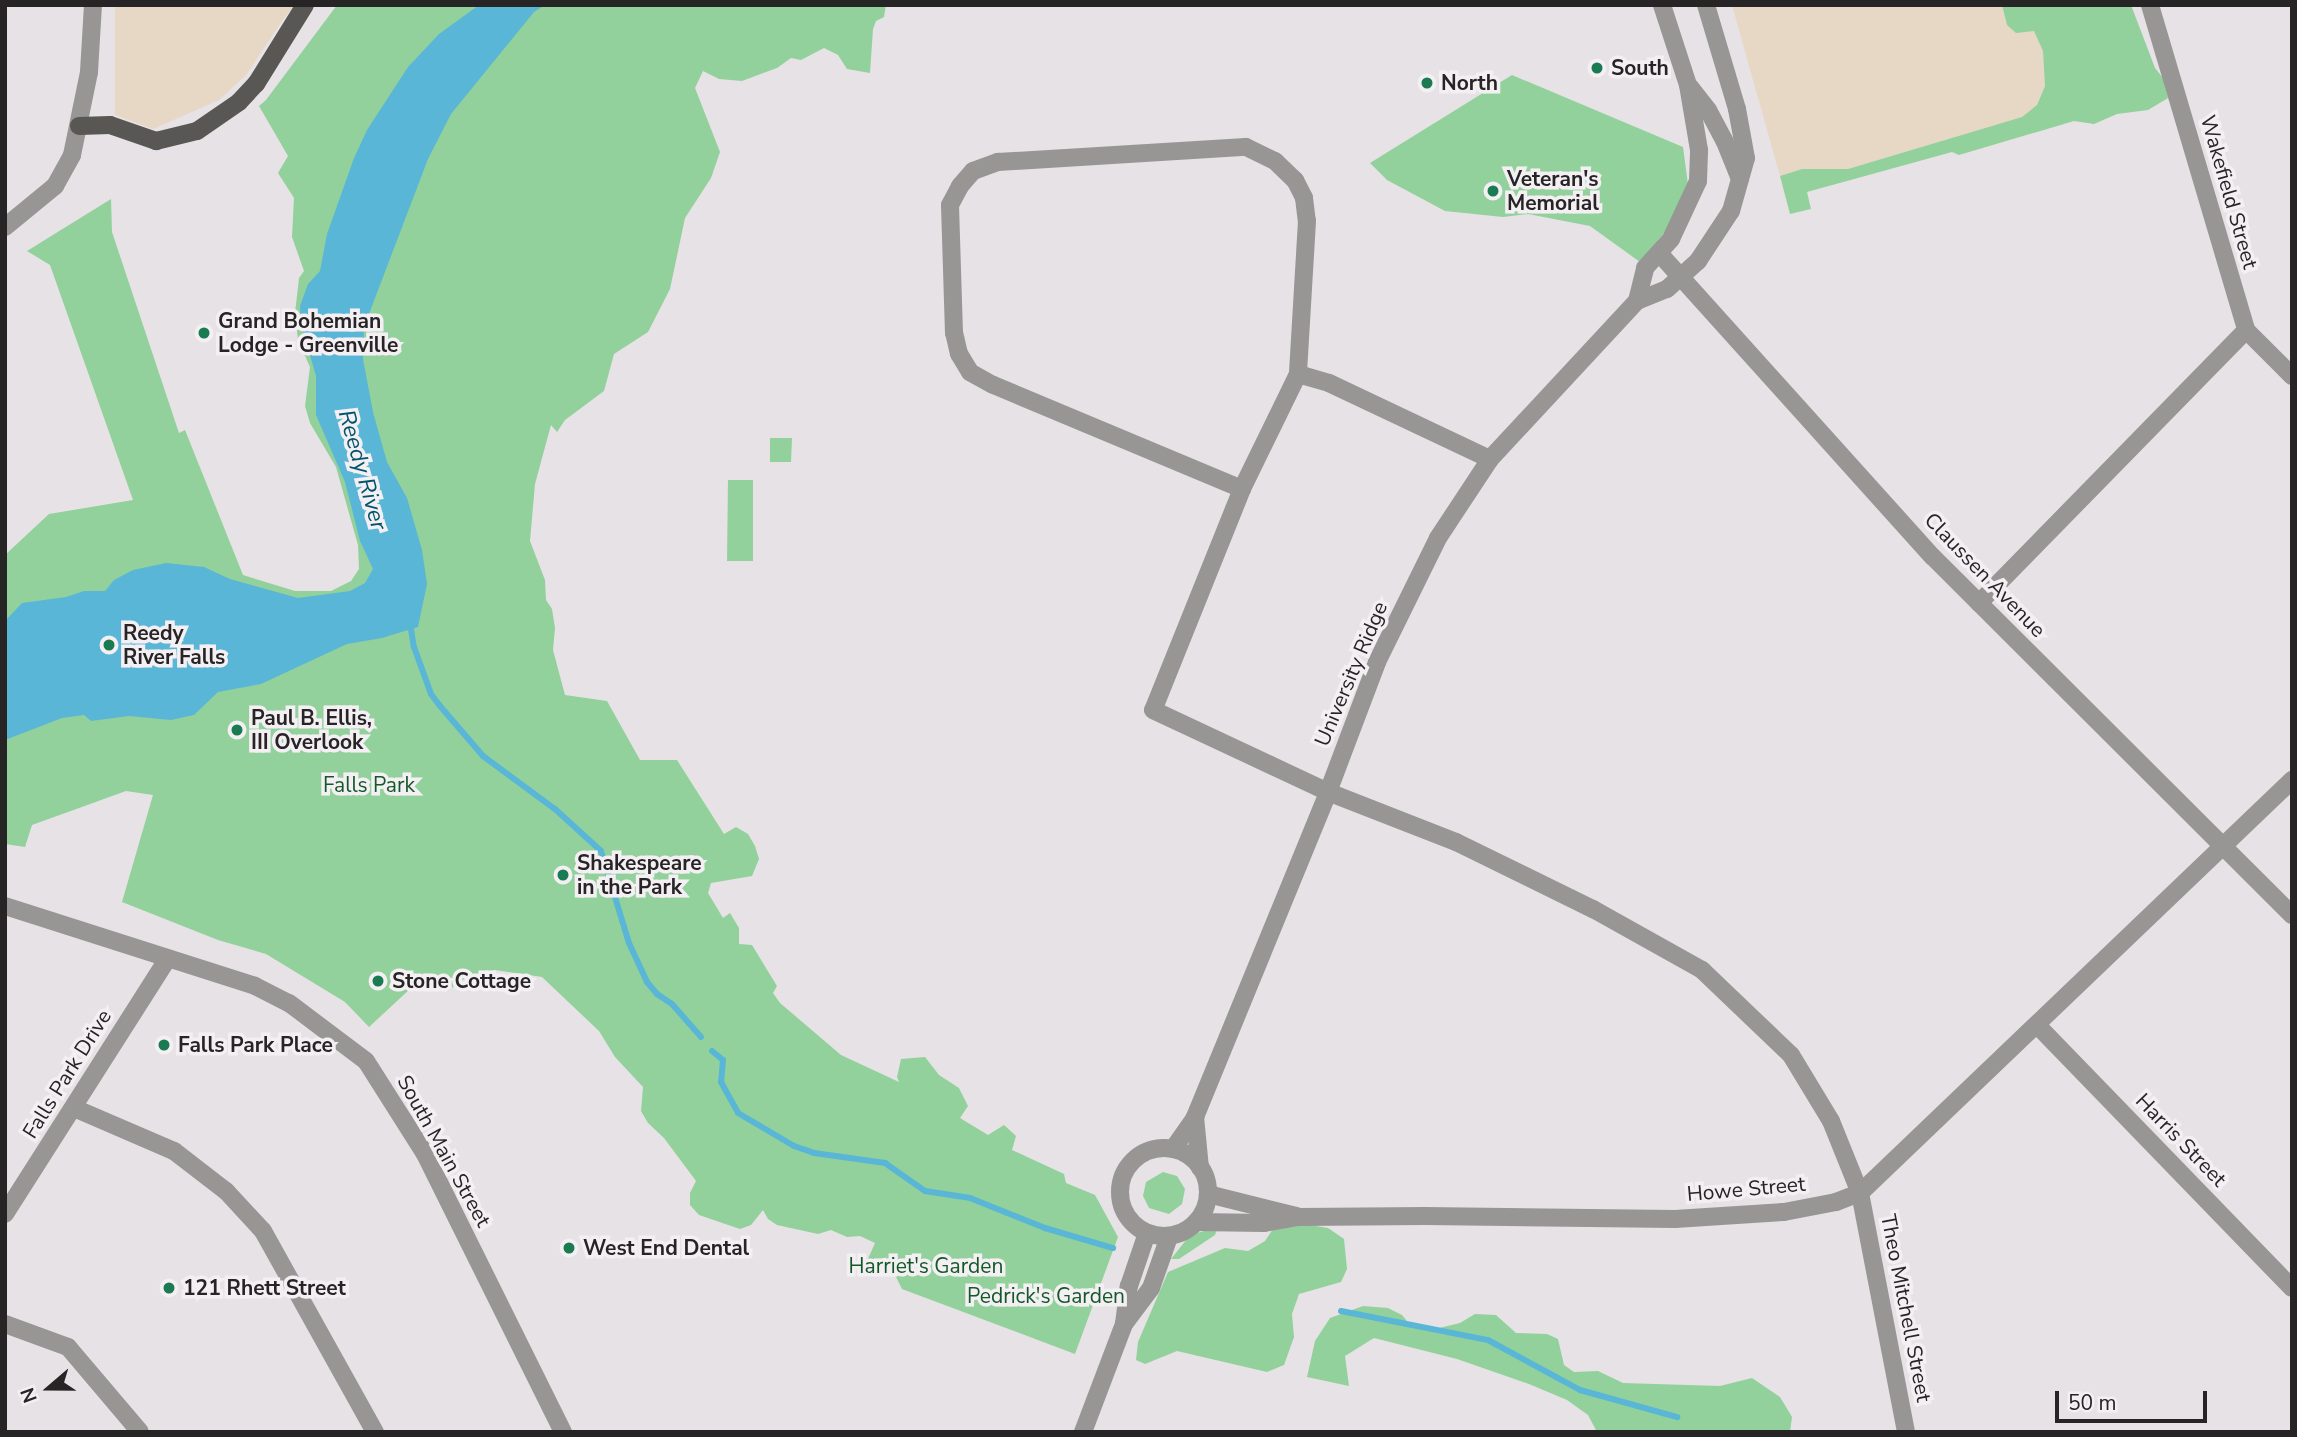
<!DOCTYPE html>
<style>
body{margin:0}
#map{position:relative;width:2297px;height:1437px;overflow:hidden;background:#e6e2e5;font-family:"Nunito Sans",sans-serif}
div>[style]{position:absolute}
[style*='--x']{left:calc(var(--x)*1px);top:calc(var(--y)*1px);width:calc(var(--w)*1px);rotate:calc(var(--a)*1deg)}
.commercial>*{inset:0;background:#e7d7c5}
.green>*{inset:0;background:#92d19c}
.water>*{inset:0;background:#5ab6d6}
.stream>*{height:6px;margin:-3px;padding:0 3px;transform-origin:3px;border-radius:3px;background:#5ab6d6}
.minor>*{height:18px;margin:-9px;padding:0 9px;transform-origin:9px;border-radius:9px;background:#979695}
.minor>.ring{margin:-9px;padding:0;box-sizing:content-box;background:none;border:18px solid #979695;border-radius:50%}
.major>*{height:18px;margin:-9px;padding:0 9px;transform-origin:9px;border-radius:9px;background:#595754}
.dots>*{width:19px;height:19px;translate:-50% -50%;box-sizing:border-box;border:4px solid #f3eff3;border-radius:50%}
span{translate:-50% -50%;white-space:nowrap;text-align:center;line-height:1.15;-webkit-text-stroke:7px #f3eff3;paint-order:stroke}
.poi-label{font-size:21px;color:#262425;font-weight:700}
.left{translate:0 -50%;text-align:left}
.street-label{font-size:21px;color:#262425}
.park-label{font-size:21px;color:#135827}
.water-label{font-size:23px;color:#00546a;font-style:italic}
.frame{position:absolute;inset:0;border:7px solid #262425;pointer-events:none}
.north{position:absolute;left:14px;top:1353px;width:70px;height:70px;-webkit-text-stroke:5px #f3eff3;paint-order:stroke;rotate:250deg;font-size:19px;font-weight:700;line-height:28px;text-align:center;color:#262425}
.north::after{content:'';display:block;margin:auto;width:24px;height:32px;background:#262425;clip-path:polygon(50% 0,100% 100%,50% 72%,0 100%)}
.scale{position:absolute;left:2055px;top:1391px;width:152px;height:32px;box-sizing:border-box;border:4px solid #262425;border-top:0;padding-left:9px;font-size:21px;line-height:24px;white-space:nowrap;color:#262425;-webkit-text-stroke:5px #f3eff3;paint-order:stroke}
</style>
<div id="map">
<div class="commercial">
<i style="clip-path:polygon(115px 5px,295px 5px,284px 18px,246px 75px,219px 100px,153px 129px,115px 115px)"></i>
<i style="clip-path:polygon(1732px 5px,2002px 5px,2007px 25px,2034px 30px,2043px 51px,2045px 86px,2037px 105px,2022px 117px,1848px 169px,1802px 169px,1780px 176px)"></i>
</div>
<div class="green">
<i style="clip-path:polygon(337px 5px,886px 5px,884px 17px,876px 21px,873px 29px,870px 73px,847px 69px,838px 55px,824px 48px,801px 60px,791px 58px,777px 68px,742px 81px,719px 79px,703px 71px,695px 88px,720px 152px,711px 178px,685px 218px,670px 289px,648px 332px,614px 354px,604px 391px,565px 420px,557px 432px,551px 425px,535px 484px,530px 541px,545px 580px,546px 600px,552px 609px,555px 628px,553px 650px,565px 695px,607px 701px,640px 760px,677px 760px,724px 834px,736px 827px,748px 834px,755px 846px,759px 859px,752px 876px,711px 883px,708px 893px,723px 918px,730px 913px,739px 928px,739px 944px,752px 945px,777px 986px,773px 993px,780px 1003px,841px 1055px,899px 1082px,897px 1077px,901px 1059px,925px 1057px,939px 1075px,959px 1088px,968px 1106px,960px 1118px,988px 1135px,1004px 1125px,1016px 1136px,1012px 1150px,1064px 1174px,1066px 1183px,1095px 1195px,1118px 1237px,1075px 1354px,902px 1289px,893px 1271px,867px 1261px,875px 1243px,860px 1236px,847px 1237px,831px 1230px,818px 1234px,777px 1225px,768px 1219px,763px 1210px,751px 1225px,740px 1229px,699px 1215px,690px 1205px,690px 1193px,696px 1181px,664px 1138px,648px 1123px,641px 1111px,643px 1087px,615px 1057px,599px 1031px,542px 977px,495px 970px,465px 978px,448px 991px,437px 988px,424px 976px,369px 1027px,345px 1002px,266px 954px,218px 940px,122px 902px,153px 795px,126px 791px,32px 825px,25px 847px,5px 844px,5px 555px,49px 514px,133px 500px,50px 265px,27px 251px,111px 199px,112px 232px,179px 433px,185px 430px,243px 575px,295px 591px,331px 591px,351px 581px,359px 569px,358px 545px,336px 467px,310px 423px,305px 406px,310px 367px,298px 340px,295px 313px,299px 278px,304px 271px,292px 237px,294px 198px,278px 173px,288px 156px,259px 106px,266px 100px)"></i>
<i style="clip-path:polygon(2002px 5px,2131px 5px,2155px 68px,2163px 78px,2168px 98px,2148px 110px,2117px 114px,2094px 124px,2074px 121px,1959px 155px,1952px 152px,1807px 192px,1811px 209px,1790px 214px,1780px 176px,1802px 169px,1848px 169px,2022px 117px,2037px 105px,2045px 86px,2043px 51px,2034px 31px,2016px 33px,2007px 25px)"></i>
<i style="clip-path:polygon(1512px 75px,1683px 147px,1689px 192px,1668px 228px,1640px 262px,1590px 226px,1528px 214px,1503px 217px,1445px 211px,1387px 180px,1370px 163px)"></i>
<i style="clip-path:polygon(770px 438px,792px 438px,791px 462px,770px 462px)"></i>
<i style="clip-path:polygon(728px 480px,753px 480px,753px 561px,727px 561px)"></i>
<i style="clip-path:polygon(1163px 1172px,1177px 1176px,1185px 1189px,1182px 1204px,1169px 1214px,1149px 1208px,1143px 1196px,1146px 1182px)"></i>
<i style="clip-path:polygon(1304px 1224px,1328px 1228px,1344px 1239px,1347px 1269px,1341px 1282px,1299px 1294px,1292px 1314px,1294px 1337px,1284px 1365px,1267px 1372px,1177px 1351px,1145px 1364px,1136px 1360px,1138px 1342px,1168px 1272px,1225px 1248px,1248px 1251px,1265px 1241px,1273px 1229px)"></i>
<i style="clip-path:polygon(1218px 1227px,1215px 1235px,1179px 1259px,1171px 1259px,1190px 1235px)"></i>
<i style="clip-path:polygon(1363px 1306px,1388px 1308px,1402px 1315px,1411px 1326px,1435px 1329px,1460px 1323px,1475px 1314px,1496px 1315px,1516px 1333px,1547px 1334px,1558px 1339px,1564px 1365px,1574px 1372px,1598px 1371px,1623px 1383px,1720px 1386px,1752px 1378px,1780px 1397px,1792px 1417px,1790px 1432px,1597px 1432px,1588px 1415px,1567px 1400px,1529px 1384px,1457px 1359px,1374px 1338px,1345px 1356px,1349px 1386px,1307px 1377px,1315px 1341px,1330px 1318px)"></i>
</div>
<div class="water">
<i style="clip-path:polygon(479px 5px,545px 5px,534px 12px,451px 114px,428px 159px,364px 327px,363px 359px,373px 412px,387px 462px,407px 498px,422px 550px,427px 584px,418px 627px,382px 638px,347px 644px,261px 684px,218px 692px,194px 715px,171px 720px,129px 716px,91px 721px,84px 715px,62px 718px,5px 740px,5px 621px,22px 603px,66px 597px,84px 591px,105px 591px,114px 580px,133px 570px,166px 563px,204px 567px,230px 579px,298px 598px,350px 591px,365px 583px,373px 569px,360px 541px,345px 482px,316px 415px,316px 376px,301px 324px,300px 306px,308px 284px,320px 271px,327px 234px,354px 158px,367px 130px,408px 67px,439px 34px)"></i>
</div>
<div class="stream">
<i style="--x:410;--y:623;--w:24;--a:81"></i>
<i style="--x:414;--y:647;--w:50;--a:70.1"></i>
<i style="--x:431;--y:694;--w:15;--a:53"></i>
<i style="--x:440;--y:706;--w:66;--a:49.3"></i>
<i style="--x:483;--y:756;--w:89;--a:36.4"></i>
<i style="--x:555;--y:809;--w:62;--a:42.4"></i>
<i style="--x:601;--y:851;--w:96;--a:73.1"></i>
<i style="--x:629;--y:943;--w:43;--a:65.2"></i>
<i style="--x:647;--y:982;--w:16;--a:50"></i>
<i style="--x:657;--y:994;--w:18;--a:34"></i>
<i style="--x:672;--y:1004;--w:44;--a:48.7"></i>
<i style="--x:712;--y:1051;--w:14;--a:39"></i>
<i style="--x:723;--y:1060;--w:22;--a:95"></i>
<i style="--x:721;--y:1082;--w:35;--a:61"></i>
<i style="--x:738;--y:1113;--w:65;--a:30.5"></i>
<i style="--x:794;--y:1146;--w:21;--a:19"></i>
<i style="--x:814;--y:1153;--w:72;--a:8"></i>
<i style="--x:885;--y:1163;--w:49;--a:35"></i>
<i style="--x:925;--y:1191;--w:46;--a:8.8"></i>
<i style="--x:970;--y:1198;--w:81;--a:21.8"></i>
<i style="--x:1045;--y:1228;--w:71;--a:16.4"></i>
<i style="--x:1341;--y:1311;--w:150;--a:11.2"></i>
<i style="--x:1488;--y:1340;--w:105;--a:28.5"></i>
<i style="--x:1580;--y:1390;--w:101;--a:15.6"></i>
</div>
<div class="minor">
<i style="--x:2150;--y:5;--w:339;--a:73.5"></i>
<i style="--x:2246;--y:330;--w:65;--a:45"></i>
<i style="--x:1690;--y:87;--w:29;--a:52"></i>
<i style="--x:1708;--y:110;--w:36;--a:62"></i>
<i style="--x:1725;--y:142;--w:40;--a:68"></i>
<i style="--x:5;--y:227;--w:65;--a:-39.4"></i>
<i style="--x:55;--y:186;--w:35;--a:-61"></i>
<i style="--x:72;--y:155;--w:85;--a:-78.4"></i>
<i style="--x:89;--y:72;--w:67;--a:-86.6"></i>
<i style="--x:1659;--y:253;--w:409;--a:48"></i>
<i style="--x:1933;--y:557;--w:507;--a:44.92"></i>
<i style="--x:1637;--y:301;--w:34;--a:-76"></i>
<i style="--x:1645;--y:268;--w:39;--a:-48"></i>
<i style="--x:1671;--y:239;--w:64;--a:-65"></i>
<i style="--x:1698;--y:181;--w:31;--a:-88"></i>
<i style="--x:1699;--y:150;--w:66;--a:-99.6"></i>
<i style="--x:1688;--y:85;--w:84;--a:-108"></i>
<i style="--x:1298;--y:374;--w:32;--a:16"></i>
<i style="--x:1329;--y:383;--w:178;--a:25.3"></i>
<i style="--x:1242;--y:489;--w:270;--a:-157.3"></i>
<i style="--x:993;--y:385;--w:26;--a:-151"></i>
<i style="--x:970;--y:372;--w:21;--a:-121"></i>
<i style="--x:959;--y:354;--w:22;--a:-103"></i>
<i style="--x:954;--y:333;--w:128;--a:-91.8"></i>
<i style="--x:950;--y:205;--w:21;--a:-62"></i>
<i style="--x:960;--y:186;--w:20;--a:-49"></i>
<i style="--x:973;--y:171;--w:27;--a:-20"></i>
<i style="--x:998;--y:162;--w:248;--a:-3.5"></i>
<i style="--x:1246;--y:147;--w:32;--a:26"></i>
<i style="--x:1275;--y:161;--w:28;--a:44"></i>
<i style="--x:1295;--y:180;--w:20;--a:63"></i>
<i style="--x:1304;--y:198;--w:23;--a:83"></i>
<i style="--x:1307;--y:221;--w:153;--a:93.4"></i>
<i style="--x:1298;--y:374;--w:128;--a:116"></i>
<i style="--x:1242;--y:489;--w:238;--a:111.9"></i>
<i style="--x:1153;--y:710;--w:193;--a:25.1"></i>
<i style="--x:1328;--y:792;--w:137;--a:21.3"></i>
<i style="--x:1456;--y:842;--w:153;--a:26.1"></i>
<i style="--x:1593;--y:909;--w:125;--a:29.2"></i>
<i style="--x:1702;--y:970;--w:123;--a:43.7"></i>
<i style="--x:1791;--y:1055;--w:77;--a:58.8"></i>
<i style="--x:1831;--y:1121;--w:78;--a:68.1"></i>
<i style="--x:1860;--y:1193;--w:243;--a:79.1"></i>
<i style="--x:1979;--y:603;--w:382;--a:-45.6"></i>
<i style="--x:5;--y:906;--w:262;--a:17.7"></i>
<i style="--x:255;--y:986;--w:38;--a:27"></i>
<i style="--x:289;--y:1003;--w:96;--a:37"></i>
<i style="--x:366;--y:1061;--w:110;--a:57.6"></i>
<i style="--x:425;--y:1154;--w:310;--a:63.6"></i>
<i style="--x:2037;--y:1025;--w:366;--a:45.9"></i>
<i style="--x:74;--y:1108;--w:109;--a:23.3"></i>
<i style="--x:174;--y:1151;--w:66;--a:37.6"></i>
<i style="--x:226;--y:1191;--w:54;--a:47.2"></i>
<i style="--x:263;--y:1231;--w:230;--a:60.9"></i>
<i style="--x:1195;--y:1117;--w:51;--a:84.4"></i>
<i class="ring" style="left:1120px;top:1148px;width:70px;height:70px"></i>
<i style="--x:1173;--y:1149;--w:39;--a:-55"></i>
<i style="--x:1195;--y:1117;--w:351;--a:-67.7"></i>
<i style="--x:1328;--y:792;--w:139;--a:-69.3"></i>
<i style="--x:1377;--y:662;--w:138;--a:-63.8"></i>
<i style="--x:1438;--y:538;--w:95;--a:-56.6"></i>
<i style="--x:1490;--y:459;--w:216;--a:-47.1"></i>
<i style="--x:1637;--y:301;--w:32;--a:-22"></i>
<i style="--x:1667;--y:289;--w:42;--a:-42.1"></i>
<i style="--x:1698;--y:261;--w:60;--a:-56.6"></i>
<i style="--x:1731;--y:211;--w:55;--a:-74.2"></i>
<i style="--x:1746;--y:158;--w:50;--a:-100.4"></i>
<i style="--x:1737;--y:109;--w:109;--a:-106.6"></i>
<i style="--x:1208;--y:1194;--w:91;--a:14"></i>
<i style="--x:5;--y:1214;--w:303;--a:-57.5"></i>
<i style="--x:1196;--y:1222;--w:68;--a:0.8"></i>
<i style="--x:1264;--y:1223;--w:36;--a:-10"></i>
<i style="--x:1299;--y:1217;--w:126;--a:-0.5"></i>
<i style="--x:1425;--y:1216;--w:250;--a:0.7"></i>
<i style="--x:1675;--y:1219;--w:109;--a:-3.7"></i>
<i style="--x:1784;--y:1212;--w:53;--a:-10.9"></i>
<i style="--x:1836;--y:1202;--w:26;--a:-21"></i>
<i style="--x:1860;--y:1193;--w:598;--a:-43.71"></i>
<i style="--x:5;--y:1324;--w:67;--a:20.1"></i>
<i style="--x:68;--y:1347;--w:111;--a:49.7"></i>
<i style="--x:1124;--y:1324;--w:38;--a:-83"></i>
<i style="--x:1129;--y:1286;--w:56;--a:-71.2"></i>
<i style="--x:1083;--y:1432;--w:116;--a:-69.2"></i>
<i style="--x:1124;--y:1324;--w:45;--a:-53.1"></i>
<i style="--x:1151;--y:1288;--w:54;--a:-70.6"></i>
</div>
<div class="major">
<i style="--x:79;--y:126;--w:31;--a:-2"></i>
<i style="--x:110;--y:125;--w:49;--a:19.2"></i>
<i style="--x:156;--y:141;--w:42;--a:-13.7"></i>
<i style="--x:197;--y:131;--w:51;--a:-34.6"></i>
<i style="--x:239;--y:102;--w:25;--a:-47"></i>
<i style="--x:256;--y:84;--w:93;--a:-58.2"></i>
</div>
<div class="dots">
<i style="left:1597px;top:68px;background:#1a7a51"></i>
<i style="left:1427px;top:83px;background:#1a7a51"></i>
<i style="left:1493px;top:191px;background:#1a7a51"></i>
<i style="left:204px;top:333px;background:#1a7a51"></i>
<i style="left:109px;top:645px;background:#1a7a51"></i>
<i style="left:237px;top:730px;background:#1a7a51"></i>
<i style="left:563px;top:875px;background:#1a7a51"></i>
<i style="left:378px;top:981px;background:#1a7a51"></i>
<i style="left:164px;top:1045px;background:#1a7a51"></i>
<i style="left:569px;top:1248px;background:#1a7a51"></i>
<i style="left:169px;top:1288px;background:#1a7a51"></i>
</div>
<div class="poi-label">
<span class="left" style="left:1611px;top:68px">South</span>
<span class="left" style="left:1441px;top:83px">North</span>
<span class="left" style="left:1507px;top:191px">Veteran's<br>Memorial</span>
<span class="left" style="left:218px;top:333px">Grand Bohemian<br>Lodge - Greenville</span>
<span class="left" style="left:123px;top:645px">Reedy<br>River Falls</span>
<span class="left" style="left:251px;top:730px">Paul B. Ellis,<br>III Overlook</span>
<span class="left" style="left:577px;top:875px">Shakespeare<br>in the Park</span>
<span class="left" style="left:392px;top:981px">Stone Cottage</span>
<span class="left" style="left:178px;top:1045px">Falls Park Place</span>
<span class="left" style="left:583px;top:1248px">West End Dental</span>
<span class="left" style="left:183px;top:1288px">121 Rhett Street</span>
</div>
<div class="street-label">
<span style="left:2229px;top:192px;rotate:74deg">Wakefield Street</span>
<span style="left:1985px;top:575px;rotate:46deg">Claussen Avenue</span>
<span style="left:1351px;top:674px;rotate:-67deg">University Ridge</span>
<span style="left:67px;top:1074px;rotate:-58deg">Falls Park Drive</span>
<span style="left:2181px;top:1140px;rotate:46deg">Harris Street</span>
<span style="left:444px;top:1151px;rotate:61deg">South Main Street</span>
<span style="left:1746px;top:1189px;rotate:-5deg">Howe Street</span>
<span style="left:1906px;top:1308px;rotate:79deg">Theo Mitchell Street</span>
</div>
<div class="park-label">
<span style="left:369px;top:785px">Falls Park</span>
<span style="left:926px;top:1266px">Harriet's Garden</span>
<span style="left:1046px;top:1296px">Pedrick's Garden</span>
</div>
<div class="water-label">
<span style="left:362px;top:470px;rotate:74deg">Reedy River</span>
</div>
<div class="frame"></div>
<div class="north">N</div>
<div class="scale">50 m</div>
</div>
